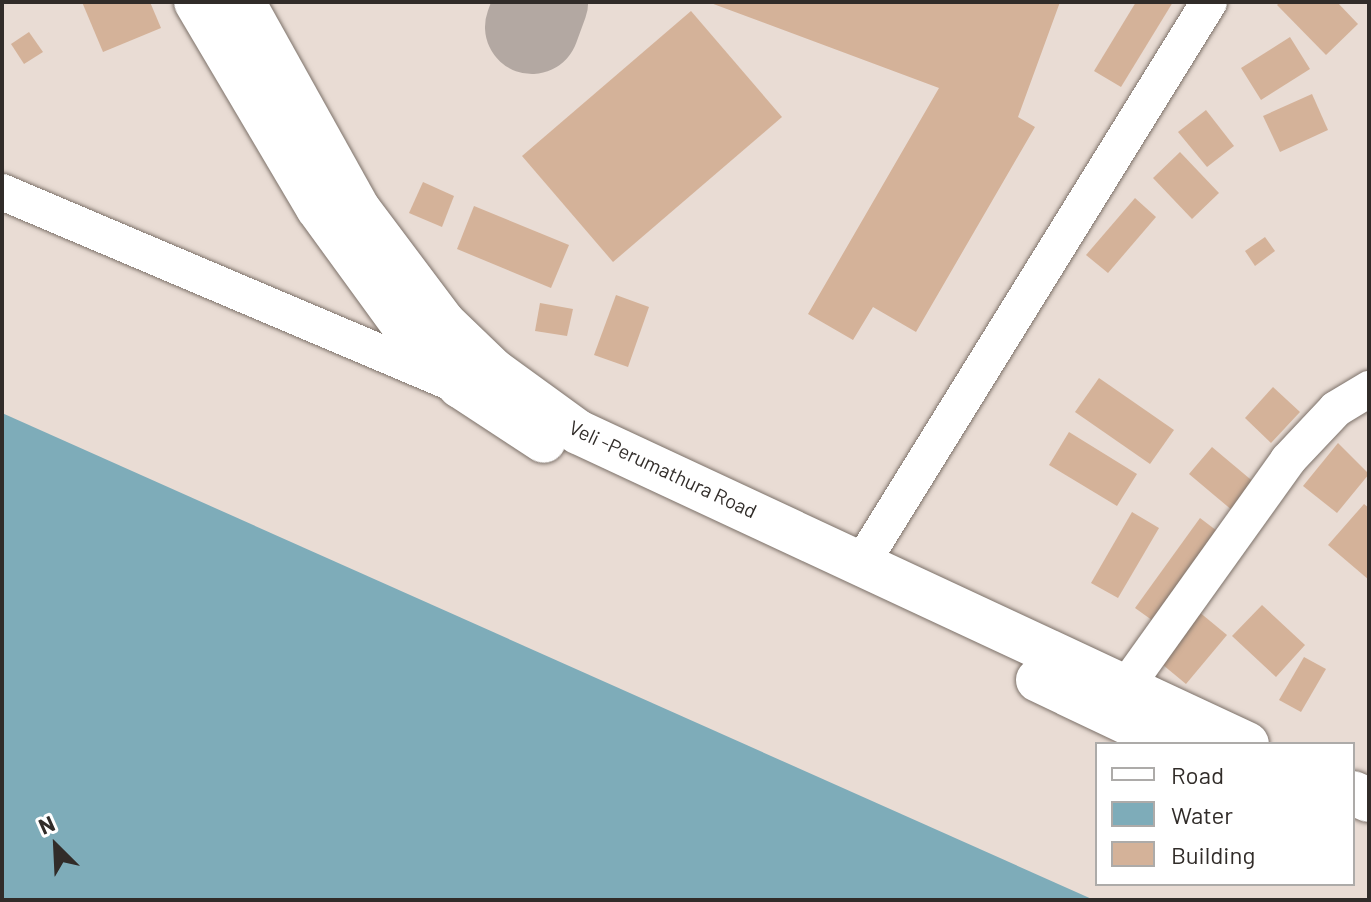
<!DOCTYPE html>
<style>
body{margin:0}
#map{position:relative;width:1371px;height:902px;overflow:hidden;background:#e9dcd4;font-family:Barlow,sans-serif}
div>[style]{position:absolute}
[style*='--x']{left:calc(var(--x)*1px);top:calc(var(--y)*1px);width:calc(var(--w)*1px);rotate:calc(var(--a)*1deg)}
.water>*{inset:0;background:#7eacb9}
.taxiway>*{height:94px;margin:-47px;padding:0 47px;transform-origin:47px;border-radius:47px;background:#b3a8a2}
.building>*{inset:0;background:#d4b299}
.roads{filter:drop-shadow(0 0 2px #7c7169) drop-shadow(0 0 2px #7c7169)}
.street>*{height:36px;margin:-18px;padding:0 18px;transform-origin:18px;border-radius:18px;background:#fff}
.secondary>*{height:44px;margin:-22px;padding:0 22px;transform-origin:22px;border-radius:22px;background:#fff}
span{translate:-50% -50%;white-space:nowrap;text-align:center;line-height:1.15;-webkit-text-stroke:8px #fff;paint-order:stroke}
.street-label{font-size:20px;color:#312c29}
.frame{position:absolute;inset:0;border:4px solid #312c29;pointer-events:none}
.legend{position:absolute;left:1095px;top:742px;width:260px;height:144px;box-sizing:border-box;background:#fff;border:2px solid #adaba9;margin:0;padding:10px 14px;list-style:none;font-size:24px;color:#312c29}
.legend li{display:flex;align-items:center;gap:16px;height:40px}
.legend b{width:40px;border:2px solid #adaba9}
.north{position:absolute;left:16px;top:806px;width:80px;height:80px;-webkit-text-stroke:6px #fff;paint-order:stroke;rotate:336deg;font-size:22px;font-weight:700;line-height:32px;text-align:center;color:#312c29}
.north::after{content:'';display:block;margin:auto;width:28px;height:36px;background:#312c29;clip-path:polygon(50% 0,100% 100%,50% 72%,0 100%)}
</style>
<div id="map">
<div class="water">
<i style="clip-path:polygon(2px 413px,1094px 900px,2px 900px)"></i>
</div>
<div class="taxiway">
<i style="--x:532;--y:27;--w:27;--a:-70"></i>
</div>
<div class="building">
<i style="clip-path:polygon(82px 2px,150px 2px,161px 28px,103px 52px)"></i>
<i style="clip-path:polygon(708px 2px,1060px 2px,1018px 117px,1035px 127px,916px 332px,873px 307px,853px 340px,808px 314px,939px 88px)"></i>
<i style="clip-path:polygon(1136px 2px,1173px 2px,1121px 87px,1094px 71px)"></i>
<i style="clip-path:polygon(1280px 2px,1337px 2px,1358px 24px,1326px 55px,1277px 5px)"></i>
<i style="clip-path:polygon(691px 11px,782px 117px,613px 262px,522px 156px)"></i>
<i style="clip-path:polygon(29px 32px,43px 52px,24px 64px,11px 44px)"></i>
<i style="clip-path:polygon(1290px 37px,1310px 69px,1261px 100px,1241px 68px)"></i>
<i style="clip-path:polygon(1312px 94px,1328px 130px,1280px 152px,1263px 116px)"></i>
<i style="clip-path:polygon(1206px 110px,1234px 146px,1207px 167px,1178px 132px)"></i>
<i style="clip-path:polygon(1180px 152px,1219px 193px,1192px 219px,1153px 178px)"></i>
<i style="clip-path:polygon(423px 182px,454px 196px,442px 227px,409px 213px)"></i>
<i style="clip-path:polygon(1135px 198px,1156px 217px,1108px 273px,1086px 255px)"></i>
<i style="clip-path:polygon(474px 206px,569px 245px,551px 288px,457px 249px)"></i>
<i style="clip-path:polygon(1265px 237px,1275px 251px,1255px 266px,1245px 251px)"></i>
<i style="clip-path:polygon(616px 295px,649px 307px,628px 367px,594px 355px)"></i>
<i style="clip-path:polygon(540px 303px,573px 309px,567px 336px,535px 331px)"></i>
<i style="clip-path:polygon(1099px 378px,1174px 430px,1150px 464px,1075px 412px)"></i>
<i style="clip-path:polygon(1273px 387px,1300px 412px,1271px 443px,1245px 418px)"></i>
<i style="clip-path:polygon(1069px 432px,1137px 474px,1117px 506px,1049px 465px)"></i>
<i style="clip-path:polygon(1338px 443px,1369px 474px,1337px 513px,1303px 486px)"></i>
<i style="clip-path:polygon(1212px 447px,1256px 484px,1233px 511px,1189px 474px)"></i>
<i style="clip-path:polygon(1364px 504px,1369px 508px,1369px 580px,1328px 545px)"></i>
<i style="clip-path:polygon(1132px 512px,1159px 528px,1118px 598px,1091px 583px)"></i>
<i style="clip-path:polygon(1200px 518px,1221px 534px,1156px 623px,1135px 608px)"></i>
<i style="clip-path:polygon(1262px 605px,1305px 645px,1276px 677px,1232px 636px)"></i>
<i style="clip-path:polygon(1198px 611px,1227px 635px,1186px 684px,1157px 660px)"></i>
<i style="clip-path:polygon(1304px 657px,1326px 669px,1301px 712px,1279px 700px)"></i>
</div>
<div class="roads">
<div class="street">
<i style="--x:2;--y:192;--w:491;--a:23"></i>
<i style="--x:863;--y:561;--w:657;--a:-58.24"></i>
<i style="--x:1125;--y:688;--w:280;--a:-54.4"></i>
<i style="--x:1288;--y:460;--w:70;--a:-46.7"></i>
<i style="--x:1336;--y:409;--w:39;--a:-31"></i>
</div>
<div class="secondary">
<i style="--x:196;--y:2;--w:239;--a:59.4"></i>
<i style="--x:318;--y:208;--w:150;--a:54"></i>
<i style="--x:406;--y:329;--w:79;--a:46.5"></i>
<i style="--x:460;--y:386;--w:100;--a:33.2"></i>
<i style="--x:243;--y:2;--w:238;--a:60.9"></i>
<i style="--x:359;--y:210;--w:140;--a:53.1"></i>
<i style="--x:443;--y:322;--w:71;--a:43.9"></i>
<i style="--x:494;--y:371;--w:104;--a:36"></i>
<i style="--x:578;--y:432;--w:738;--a:25"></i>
<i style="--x:1038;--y:680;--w:149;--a:25.4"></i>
<i style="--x:1353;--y:793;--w:17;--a:24"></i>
</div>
</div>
<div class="street-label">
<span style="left:663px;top:469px;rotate:25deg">Veli -Perumathura Road</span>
</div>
<div class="frame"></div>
<ul class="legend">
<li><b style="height:10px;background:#fff"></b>Road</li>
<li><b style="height:22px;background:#7eacb9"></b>Water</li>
<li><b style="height:22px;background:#d4b299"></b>Building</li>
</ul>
<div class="north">N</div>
</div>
